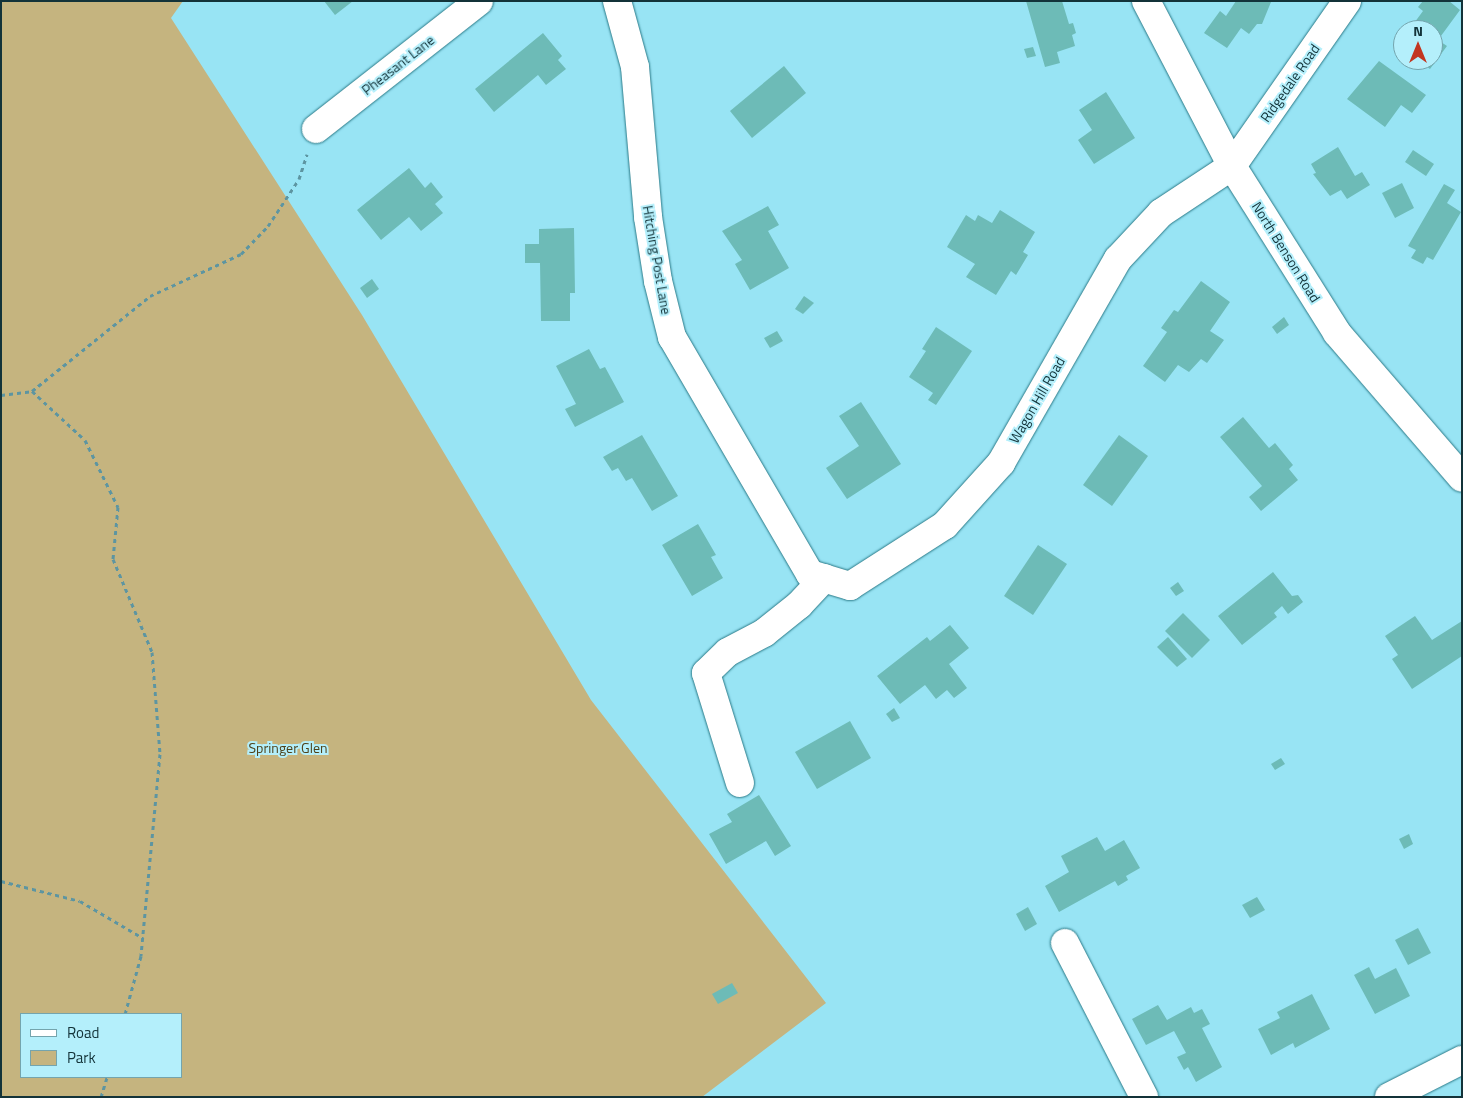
<!DOCTYPE html>
<style>
body{margin:0}
#map{position:relative;width:1463px;height:1098px;overflow:hidden;background:#98e4f4;font-family:"Titillium Web",sans-serif}
div>[style]{position:absolute}
[style*='--x']{left:calc(var(--x)*1px);top:calc(var(--y)*1px);width:calc(var(--w)*1px);rotate:calc(var(--a)*1deg)}
.green>*{inset:0;background:#c5b47f}
.building>*{inset:0;background:#6dbbb7}
.path>*{height:3px;margin-top:-1.5px;transform-origin:0;background:repeating-linear-gradient(90deg,#5d95a1 0 4px,transparent 0 8px)}
.roads{filter:drop-shadow(0 0 1px #2a7987) drop-shadow(0 0 1px #2a7987)}
.minor>*{height:28px;margin:-14px;padding:0 14px;transform-origin:14px;border-radius:14px;background:#fff}
span{translate:-50% -50%;white-space:nowrap;text-align:center;line-height:1.15;-webkit-text-stroke:4px #b4effb;paint-order:stroke}
.street-label{font-size:14px;color:#133339}
.park-label{font-size:14px;color:#4d4019}
.frame{position:absolute;inset:0;border:2px solid #133339;pointer-events:none}
.legend{position:absolute;left:20px;top:1013px;width:162px;height:65px;box-sizing:border-box;background:#b4effb;border:1px solid #74a4ad;margin:0;padding:6px 9px;list-style:none;font-size:15px;color:#133339}
.legend li{display:flex;align-items:center;gap:10px;height:25px}
.legend b{width:25px;border:1px solid #74a4ad}
.north{position:absolute;left:1393px;top:20px;width:50px;height:50px;box-sizing:border-box;background:#b4effb;border:1px solid #74a4ad;border-radius:50%;rotate:0deg;font-size:14px;font-weight:700;line-height:20px;text-align:center;color:#133339}
.north::after{content:'';display:block;margin:auto;width:18px;height:22px;background:#c23620;clip-path:polygon(50% 0,100% 100%,50% 72%,0 100%)}
</style>
<div id="map">
<div class="green">
<i style="clip-path:polygon(evenodd,1px 1px,183px 1px,171px 18px,362px 315px,591px 700px,826px 1003px,702px 1097px,1px 1097px,1px 1px,21px 1014px,181px 1014px,181px 1077px,21px 1077px,21px 1014px)"></i>
</div>
<div class="building">
<i style="clip-path:polygon(324px 1px,353px 1px,335px 15px)"></i>
<i style="clip-path:polygon(1026px 1px,1062px 1px,1069px 24px,1073px 23px,1076px 33px,1072px 35px,1075px 46px,1057px 52px,1060px 63px,1045px 67px)"></i>
<i style="clip-path:polygon(1236px 1px,1271px 2px,1262px 24px,1257px 24px,1249px 34px,1241px 28px,1227px 48px,1204px 33px,1220px 11px,1226px 16px)"></i>
<i style="clip-path:polygon(1423px 1px,1449px 1px,1460px 10px,1438px 40px,1447px 46px,1430px 69px,1418px 60px,1433px 60px,1433px 30px,1409px 30px,1423px 11px,1418px 7px)"></i>
<i style="clip-path:polygon(543px 33px,562px 56px,558px 60px,566px 69px,546px 85px,538px 75px,494px 112px,475px 89px)"></i>
<i style="clip-path:polygon(1033px 47px,1036px 56px,1027px 58px,1024px 49px)"></i>
<i style="clip-path:polygon(1379px 61px,1426px 95px,1412px 113px,1401px 105px,1385px 127px,1347px 99px)"></i>
<i style="clip-path:polygon(784px 66px,806px 93px,752px 138px,730px 111px)"></i>
<i style="clip-path:polygon(1106px 92px,1135px 138px,1094px 164px,1078px 140px,1092px 130px,1079px 110px)"></i>
<i style="clip-path:polygon(1338px 147px,1355px 176px,1362px 172px,1370px 185px,1347px 199px,1341px 190px,1330px 196px,1313px 174px,1316px 173px,1311px 164px)"></i>
<i style="clip-path:polygon(1413px 150px,1434px 164px,1426px 176px,1405px 162px)"></i>
<i style="clip-path:polygon(409px 168px,425px 188px,431px 182px,443px 197px,435px 204px,443px 213px,421px 231px,409px 217px,381px 240px,357px 210px)"></i>
<i style="clip-path:polygon(1402px 183px,1414px 208px,1395px 218px,1382px 193px)"></i>
<i style="clip-path:polygon(1444px 184px,1455px 190px,1447px 203px,1461px 212px,1433px 260px,1427px 257px,1423px 264px,1411px 258px,1416px 250px,1408px 246px)"></i>
<i style="clip-path:polygon(768px 206px,779px 225px,768px 231px,789px 268px,750px 290px,735px 264px,742px 260px,722px 231px)"></i>
<i style="clip-path:polygon(1000px 210px,1035px 232px,1023px 252px,1028px 255px,1016px 275px,1011px 271px,996px 295px,966px 277px,975px 264px,947px 247px,966px 215px,975px 221px,978px 215px,992px 223px)"></i>
<i style="clip-path:polygon(574px 228px,575px 293px,570px 293px,570px 321px,541px 321px,540px 263px,525px 263px,525px 244px,539px 244px,539px 229px)"></i>
<i style="clip-path:polygon(372px 279px,379px 289px,367px 298px,360px 288px)"></i>
<i style="clip-path:polygon(1201px 281px,1230px 302px,1210px 331px,1224px 340px,1207px 363px,1201px 359px,1189px 372px,1178px 365px,1165px 382px,1143px 366px,1167px 332px,1161px 328px,1174px 310px,1178px 312px)"></i>
<i style="clip-path:polygon(804px 296px,814px 303px,803px 314px,795px 309px)"></i>
<i style="clip-path:polygon(1284px 317px,1289px 325px,1277px 334px,1272px 327px)"></i>
<i style="clip-path:polygon(936px 327px,972px 351px,936px 405px,928px 400px,933px 393px,909px 377px,926px 351px,922px 349px)"></i>
<i style="clip-path:polygon(777px 331px,783px 341px,770px 348px,764px 338px)"></i>
<i style="clip-path:polygon(589px 349px,600px 369px,605px 367px,624px 402px,575px 427px,565px 409px,576px 404px,556px 366px)"></i>
<i style="clip-path:polygon(861px 402px,901px 464px,847px 499px,826px 468px,859px 446px,839px 416px)"></i>
<i style="clip-path:polygon(1243px 417px,1269px 448px,1275px 443px,1293px 465px,1289px 469px,1298px 480px,1261px 511px,1249px 497px,1262px 486px,1220px 437px)"></i>
<i style="clip-path:polygon(642px 435px,678px 496px,652px 511px,632px 478px,626px 481px,618px 468px,612px 471px,603px 457px)"></i>
<i style="clip-path:polygon(1119px 435px,1148px 456px,1112px 506px,1083px 485px)"></i>
<i style="clip-path:polygon(698px 524px,716px 555px,711px 557px,723px 578px,692px 596px,662px 545px)"></i>
<i style="clip-path:polygon(1038px 545px,1067px 564px,1033px 615px,1004px 596px)"></i>
<i style="clip-path:polygon(1273px 572px,1292px 596px,1298px 595px,1303px 602px,1288px 614px,1282px 606px,1274px 613px,1277px 617px,1242px 645px,1218px 616px)"></i>
<i style="clip-path:polygon(1178px 582px,1184px 591px,1176px 596px,1170px 588px)"></i>
<i style="clip-path:polygon(1183px 613px,1210px 640px,1192px 658px,1165px 631px)"></i>
<i style="clip-path:polygon(1415px 616px,1432px 640px,1462px 621px,1462px 656px,1412px 689px,1392px 659px,1398px 655px,1385px 636px)"></i>
<i style="clip-path:polygon(950px 625px,969px 648px,949px 664px,967px 688px,954px 698px,947px 690px,936px 699px,925px 685px,900px 704px,877px 676px,927px 637px,930px 641px)"></i>
<i style="clip-path:polygon(1168px 637px,1187px 659px,1177px 667px,1157px 647px)"></i>
<i style="clip-path:polygon(894px 708px,900px 718px,892px 722px,886px 714px)"></i>
<i style="clip-path:polygon(850px 721px,871px 758px,817px 789px,795px 752px)"></i>
<i style="clip-path:polygon(1281px 758px,1285px 764px,1275px 770px,1271px 764px)"></i>
<i style="clip-path:polygon(759px 795px,791px 846px,775px 856px,766px 841px,726px 864px,709px 834px,732px 822px,727px 814px)"></i>
<i style="clip-path:polygon(1409px 834px,1413px 844px,1404px 849px,1399px 839px)"></i>
<i style="clip-path:polygon(1097px 837px,1105px 851px,1124px 840px,1140px 868px,1126px 876px,1128px 880px,1118px 886px,1115px 881px,1059px 912px,1045px 886px,1069px 872px,1061px 856px)"></i>
<i style="clip-path:polygon(1257px 897px,1265px 910px,1250px 918px,1242px 905px)"></i>
<i style="clip-path:polygon(1028px 907px,1037px 924px,1025px 931px,1016px 914px)"></i>
<i style="clip-path:polygon(1418px 928px,1431px 953px,1408px 965px,1395px 940px)"></i>
<i style="clip-path:polygon(1369px 967px,1375px 979px,1396px 968px,1410px 996px,1375px 1014px,1354px 975px)"></i>
<i style="clip-path:polygon(732px 983px,738px 993px,718px 1004px,712px 994px)"></i>
<i style="clip-path:polygon(1312px 994px,1330px 1029px,1295px 1048px,1293px 1043px,1271px 1055px,1258px 1029px,1280px 1018px,1277px 1012px)"></i>
<i style="clip-path:polygon(1158px 1005px,1167px 1020px,1191px 1007px,1194px 1013px,1202px 1009px,1210px 1024px,1202px 1028px,1222px 1067px,1196px 1082px,1188px 1067px,1184px 1070px,1177px 1057px,1186px 1053px,1174px 1031px,1146px 1045px,1132px 1019px)"></i>
</div>
<div class="path">
<i style="--x:32;--y:391;--w:72;--a:42.8"></i>
<i style="--x:85;--y:440;--w:75;--a:63.8"></i>
<i style="--x:118;--y:507;--w:52;--a:95.5"></i>
<i style="--x:113;--y:559;--w:101;--a:67.2"></i>
<i style="--x:152;--y:652;--w:102;--a:85.5"></i>
<i style="--x:160;--y:754;--w:203;--a:95.4"></i>
<i style="--x:141;--y:956;--w:60;--a:105.4"></i>
<i style="--x:1;--y:395;--w:31;--a:-7"></i>
<i style="--x:32;--y:391;--w:151;--a:-38.8"></i>
<i style="--x:150;--y:296;--w:100;--a:-24.8"></i>
<i style="--x:241;--y:254;--w:39;--a:-46"></i>
<i style="--x:268;--y:226;--w:56;--a:-56.6"></i>
<i style="--x:299;--y:179;--w:26;--a:-72"></i>
<i style="--x:1;--y:881;--w:81;--a:14.2"></i>
<i style="--x:80;--y:901;--w:73;--a:30.4"></i>
<i style="--x:101;--y:1097;--w:21;--a:-73"></i>
</div>
<div class="roads">
<div class="minor">
<i style="--x:617;--y:1;--w:68;--a:74.7"></i>
<i style="--x:635;--y:67;--w:151;--a:85"></i>
<i style="--x:648;--y:217;--w:65;--a:81.1"></i>
<i style="--x:658;--y:281;--w:58;--a:76"></i>
<i style="--x:672;--y:337;--w:274;--a:59.8"></i>
<i style="--x:810;--y:574;--w:42;--a:16.7"></i>
<i style="--x:850;--y:586;--w:113;--a:-32.7"></i>
<i style="--x:945;--y:525;--w:84;--a:-47.9"></i>
<i style="--x:1001;--y:463;--w:235;--a:-60.2"></i>
<i style="--x:1118;--y:259;--w:63;--a:-46.9"></i>
<i style="--x:1161;--y:213;--w:85;--a:-33.5"></i>
<i style="--x:1232;--y:166;--w:201;--a:-55.1"></i>
<i style="--x:1146;--y:1;--w:186;--a:62.5"></i>
<i style="--x:1232;--y:166;--w:197;--a:57.8"></i>
<i style="--x:1337;--y:333;--w:191;--a:49.2"></i>
<i style="--x:316;--y:129;--w:207;--a:-38.1"></i>
<i style="--x:740;--y:783;--w:115;--a:-107.2"></i>
<i style="--x:706;--y:673;--w:30;--a:-44"></i>
<i style="--x:728;--y:652;--w:41;--a:-27.8"></i>
<i style="--x:764;--y:633;--w:45;--a:-38.7"></i>
<i style="--x:799;--y:605;--w:37;--a:-47"></i>
<i style="--x:1065;--y:943;--w:173;--a:62.8"></i>
<i style="--x:1389;--y:1097;--w:82;--a:-26.9"></i>
</div>
</div>
<div class="street-label">
<span style="left:398px;top:65px;rotate:-38deg">Pheasant Lane</span>
<span style="left:1290px;top:83px;rotate:-55deg">Ridgedale Road</span>
<span style="left:1286px;top:252px;rotate:58deg">North Benson Road</span>
<span style="left:657px;top:260px;rotate:80deg">Hitching Post Lane</span>
<span style="left:1037px;top:400px;rotate:-60deg">Wagon Hill Road</span>
</div>
<div class="park-label">
<span style="left:288px;top:748px">Springer Glen</span>
</div>
<div class="frame"></div>
<ul class="legend">
<li><b style="height:6px;background:#fff"></b>Road</li>
<li><b style="height:14px;background:#c5b47f"></b>Park</li>
</ul>
<div class="north">N</div>
</div>
